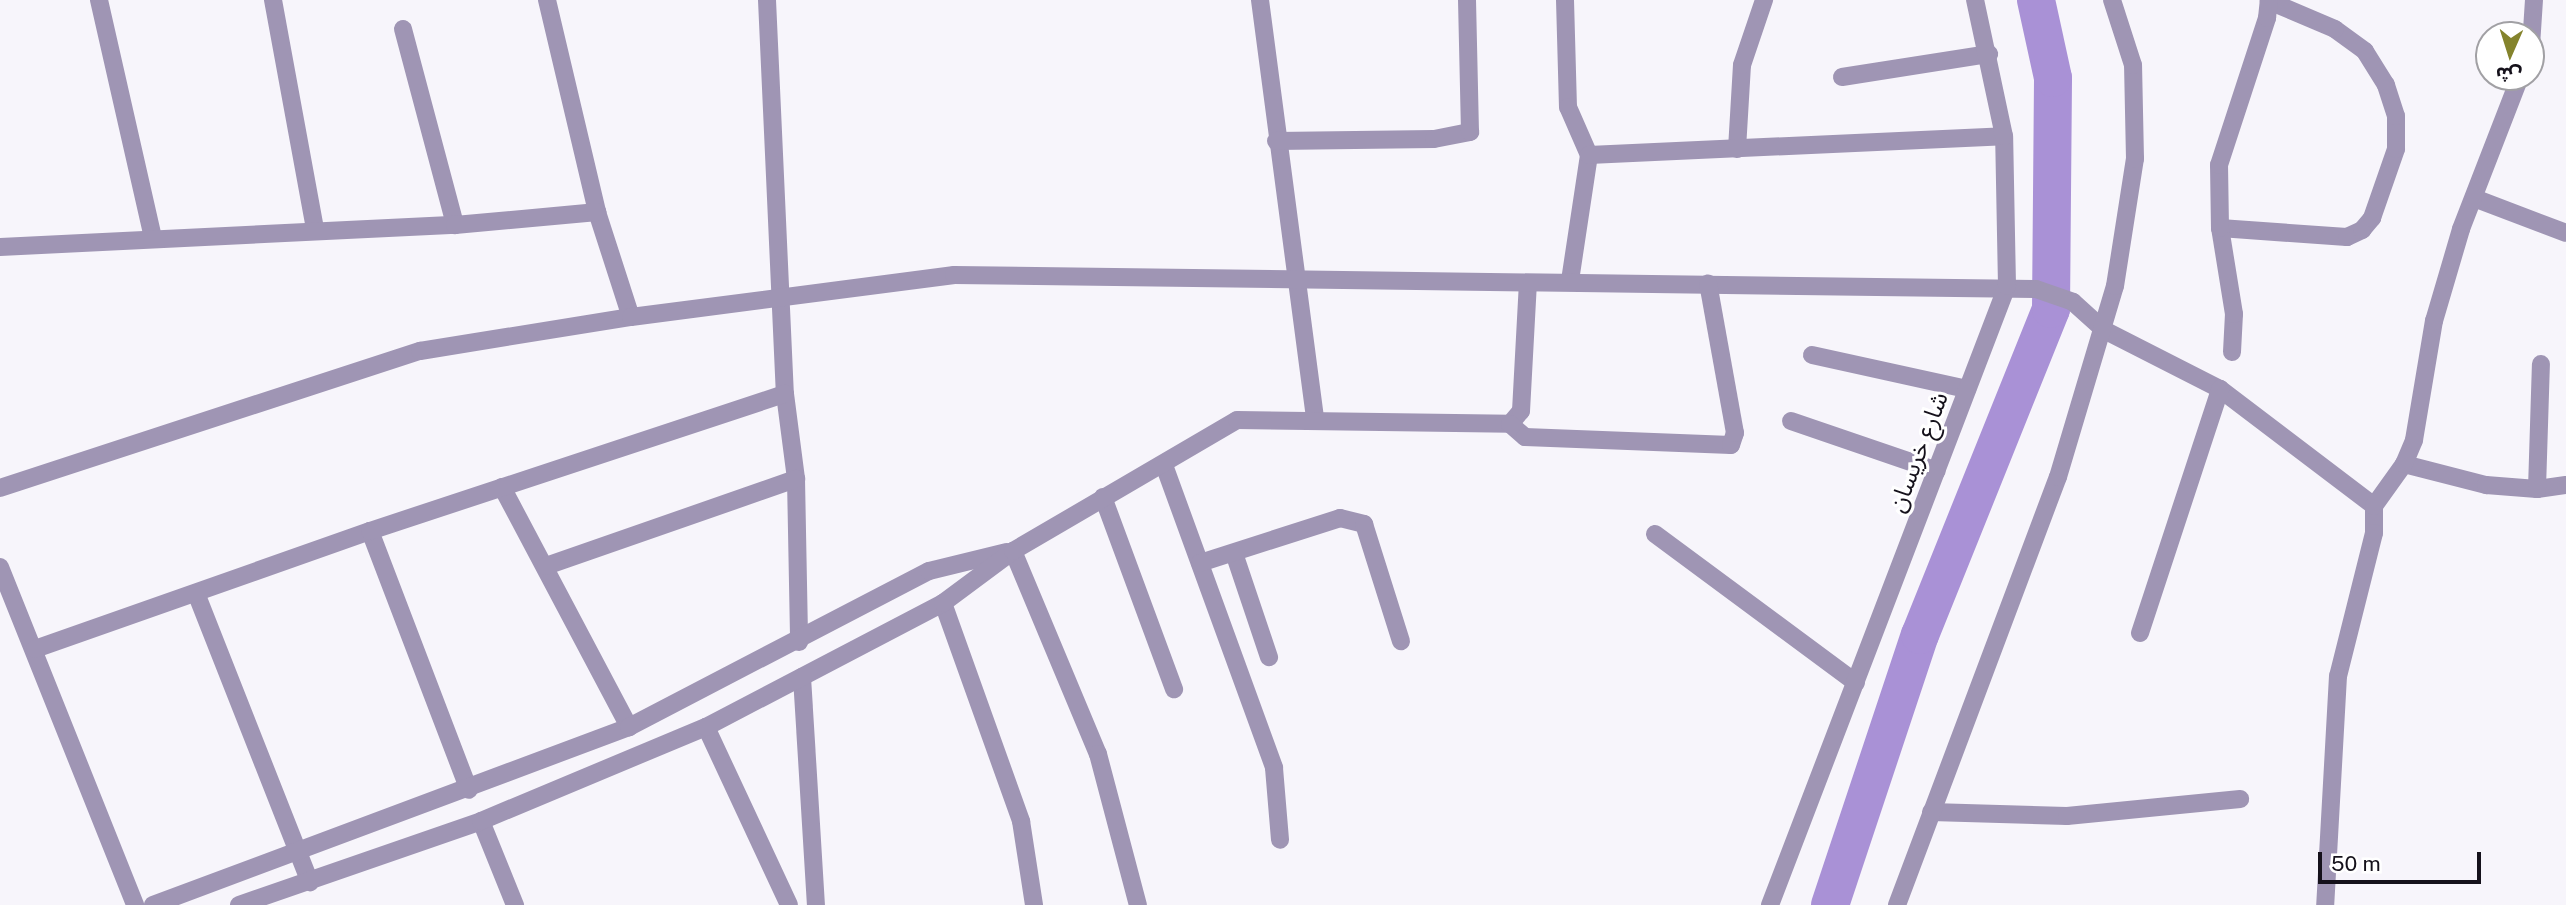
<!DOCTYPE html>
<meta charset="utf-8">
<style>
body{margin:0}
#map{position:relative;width:2566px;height:905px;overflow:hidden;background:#f7f5fb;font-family:"Public Sans","Noto Sans Arabic",sans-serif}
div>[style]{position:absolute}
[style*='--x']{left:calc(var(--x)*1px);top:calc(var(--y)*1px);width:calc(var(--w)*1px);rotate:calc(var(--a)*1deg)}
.river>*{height:38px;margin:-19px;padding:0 19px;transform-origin:19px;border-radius:19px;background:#a991d6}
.minor>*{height:18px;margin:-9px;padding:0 9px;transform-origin:9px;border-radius:9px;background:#9f95b4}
span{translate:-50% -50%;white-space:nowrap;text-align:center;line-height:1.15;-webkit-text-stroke:6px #fff;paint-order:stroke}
.street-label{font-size:24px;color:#15111b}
.north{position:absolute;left:2475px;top:21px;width:70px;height:70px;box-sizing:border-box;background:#fff;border:2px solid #a1a0a4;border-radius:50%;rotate:183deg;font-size:19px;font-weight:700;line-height:28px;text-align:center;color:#15111b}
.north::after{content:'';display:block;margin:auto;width:24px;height:32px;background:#84832c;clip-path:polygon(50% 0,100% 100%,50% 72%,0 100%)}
.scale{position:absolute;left:2318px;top:852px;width:163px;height:32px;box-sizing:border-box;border:4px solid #15111b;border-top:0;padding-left:9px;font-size:21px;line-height:24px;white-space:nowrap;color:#15111b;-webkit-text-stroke:5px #fff;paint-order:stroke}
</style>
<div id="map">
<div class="river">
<i style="--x:1830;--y:905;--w:285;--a:-71.6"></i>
<i style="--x:1920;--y:635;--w:351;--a:-68.1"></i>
<i style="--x:2051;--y:309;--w:231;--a:-89.5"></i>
<i style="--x:2053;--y:78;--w:80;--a:-102.3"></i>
</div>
<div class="minor">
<i style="--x:99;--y:0;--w:244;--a:77.2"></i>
<i style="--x:273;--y:0;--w:233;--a:79.6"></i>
<i style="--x:547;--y:0;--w:218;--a:76.7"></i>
<i style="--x:597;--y:212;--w:110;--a:72.1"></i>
<i style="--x:767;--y:0;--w:394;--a:87.4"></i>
<i style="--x:785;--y:394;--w:86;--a:82.6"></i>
<i style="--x:796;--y:479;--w:163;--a:88.9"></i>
<i style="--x:1260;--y:0;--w:424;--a:82.5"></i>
<i style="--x:1565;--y:0;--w:107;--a:88.4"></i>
<i style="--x:1568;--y:107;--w:52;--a:66.4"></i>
<i style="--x:1589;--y:155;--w:127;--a:98.6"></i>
<i style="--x:403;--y:29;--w:203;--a:75.1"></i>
<i style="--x:2531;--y:46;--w:46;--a:-86.3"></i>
<i style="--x:1842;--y:77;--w:149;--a:-8.9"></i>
<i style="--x:1276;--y:141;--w:158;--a:-0.7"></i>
<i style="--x:1434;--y:139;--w:37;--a:-11"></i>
<i style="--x:1470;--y:132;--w:132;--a:-91.3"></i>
<i style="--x:1737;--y:149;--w:84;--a:-86.6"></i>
<i style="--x:1742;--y:65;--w:69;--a:-71.3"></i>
<i style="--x:1589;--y:155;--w:415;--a:-2.6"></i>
<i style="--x:2474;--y:198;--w:98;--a:20.8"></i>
<i style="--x:2220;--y:228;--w:127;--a:4.1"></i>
<i style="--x:2347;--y:237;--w:17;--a:-25"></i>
<i style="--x:2362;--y:230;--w:16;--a:-50"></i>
<i style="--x:2372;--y:218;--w:73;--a:-70.8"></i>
<i style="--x:2396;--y:149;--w:33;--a:-90"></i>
<i style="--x:2396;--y:116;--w:33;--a:-108"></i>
<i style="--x:2386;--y:85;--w:40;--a:-122"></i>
<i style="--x:2365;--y:51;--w:37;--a:-144"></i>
<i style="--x:2335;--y:29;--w:72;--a:-157"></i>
<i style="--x:0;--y:247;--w:456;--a:-2.8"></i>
<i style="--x:455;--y:225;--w:143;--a:-5.2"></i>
<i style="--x:2232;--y:352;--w:38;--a:-87"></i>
<i style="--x:2234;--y:314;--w:87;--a:-99.2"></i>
<i style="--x:2220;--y:228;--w:63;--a:-90.9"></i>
<i style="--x:2219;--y:165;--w:155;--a:-71.9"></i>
<i style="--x:2267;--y:18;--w:18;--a:-84"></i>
<i style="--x:1812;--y:355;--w:159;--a:12.4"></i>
<i style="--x:1791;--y:421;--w:154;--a:18.9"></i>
<i style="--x:1510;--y:424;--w:17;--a:-50"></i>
<i style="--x:1521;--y:411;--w:128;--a:-86.9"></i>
<i style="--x:2404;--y:464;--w:85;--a:14.4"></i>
<i style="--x:2486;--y:485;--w:51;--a:4.5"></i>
<i style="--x:2537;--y:489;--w:29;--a:-8"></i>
<i style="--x:1164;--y:465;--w:322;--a:70"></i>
<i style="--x:1274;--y:768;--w:72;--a:85.2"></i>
<i style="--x:502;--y:487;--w:272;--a:62.1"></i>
<i style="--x:0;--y:488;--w:442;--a:-18.1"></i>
<i style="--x:420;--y:351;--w:214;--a:-9.2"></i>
<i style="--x:631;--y:317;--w:326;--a:-7.4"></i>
<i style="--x:954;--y:275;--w:1082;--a:0.74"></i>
<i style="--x:2036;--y:289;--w:39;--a:19"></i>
<i style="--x:2073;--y:302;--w:42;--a:42.1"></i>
<i style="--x:2104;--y:330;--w:130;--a:27"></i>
<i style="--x:2220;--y:389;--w:193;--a:37.2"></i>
<i style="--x:2374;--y:506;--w:27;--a:90"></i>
<i style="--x:2374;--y:533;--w:147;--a:104.1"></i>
<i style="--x:2338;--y:676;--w:229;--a:93.2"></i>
<i style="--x:2537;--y:489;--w:125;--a:-88.2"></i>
<i style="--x:1103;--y:497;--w:205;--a:69.7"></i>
<i style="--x:2374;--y:506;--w:52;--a:-54.5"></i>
<i style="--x:2404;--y:464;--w:26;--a:-67"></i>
<i style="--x:2414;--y:440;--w:121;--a:-80.5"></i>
<i style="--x:2434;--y:321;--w:96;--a:-73.6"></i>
<i style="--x:2461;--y:229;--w:163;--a:-68.8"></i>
<i style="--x:370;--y:531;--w:277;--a:69.1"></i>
<i style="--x:1655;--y:534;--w:250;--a:36.5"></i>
<i style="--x:1013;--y:551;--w:220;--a:67.3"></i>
<i style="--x:1098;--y:754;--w:156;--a:75.2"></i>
<i style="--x:1234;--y:553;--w:110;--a:71.4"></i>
<i style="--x:1200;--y:563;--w:147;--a:-17.8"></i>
<i style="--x:1340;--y:518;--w:25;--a:14"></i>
<i style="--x:1364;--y:524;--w:123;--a:72.5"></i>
<i style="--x:546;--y:566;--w:265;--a:-19.2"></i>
<i style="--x:0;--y:567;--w:364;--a:68.2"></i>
<i style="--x:196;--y:593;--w:311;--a:68.5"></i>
<i style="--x:943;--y:603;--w:232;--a:70.3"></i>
<i style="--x:1021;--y:821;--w:85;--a:81.2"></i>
<i style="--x:2140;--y:633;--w:257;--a:-71.8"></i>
<i style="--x:35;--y:649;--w:355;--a:-19.4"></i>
<i style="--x:370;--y:531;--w:437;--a:-18.3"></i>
<i style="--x:802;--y:677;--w:228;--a:86.5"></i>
<i style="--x:706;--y:727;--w:196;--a:65"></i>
<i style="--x:1931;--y:812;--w:136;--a:1.7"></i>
<i style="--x:2067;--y:816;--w:174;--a:-5.6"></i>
<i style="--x:481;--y:821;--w:91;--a:68"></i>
<i style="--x:153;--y:905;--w:508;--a:-20.5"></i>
<i style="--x:629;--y:727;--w:338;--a:-27.5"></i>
<i style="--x:929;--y:571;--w:80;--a:-13.7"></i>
<i style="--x:239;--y:905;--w:256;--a:-19.1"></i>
<i style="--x:481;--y:821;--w:244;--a:-22.7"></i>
<i style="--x:706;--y:727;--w:267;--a:-27.6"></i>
<i style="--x:943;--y:603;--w:87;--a:-36.6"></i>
<i style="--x:1013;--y:551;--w:259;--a:-30.3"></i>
<i style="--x:1237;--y:420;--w:273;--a:0.8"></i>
<i style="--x:1510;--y:424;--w:20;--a:41"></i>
<i style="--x:1525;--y:437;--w:206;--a:2.2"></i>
<i style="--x:1731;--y:445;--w:13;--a:-72"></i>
<i style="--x:1735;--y:433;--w:152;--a:-100.2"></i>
<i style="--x:1770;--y:905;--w:663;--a:-69.05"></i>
<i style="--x:2007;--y:286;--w:150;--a:-91.1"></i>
<i style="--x:2004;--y:136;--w:139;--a:-102"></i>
<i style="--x:1897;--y:905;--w:457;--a:-69.4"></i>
<i style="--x:2058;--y:477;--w:199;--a:-73.4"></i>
<i style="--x:2115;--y:286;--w:129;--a:-81.1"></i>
<i style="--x:2135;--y:159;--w:94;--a:-91.2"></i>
<i style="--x:2133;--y:65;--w:68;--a:-107.9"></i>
</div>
<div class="street-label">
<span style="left:1918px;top:452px;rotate:-69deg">شارع خريسان</span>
</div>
<div class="north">ش</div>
<div class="scale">50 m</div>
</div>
